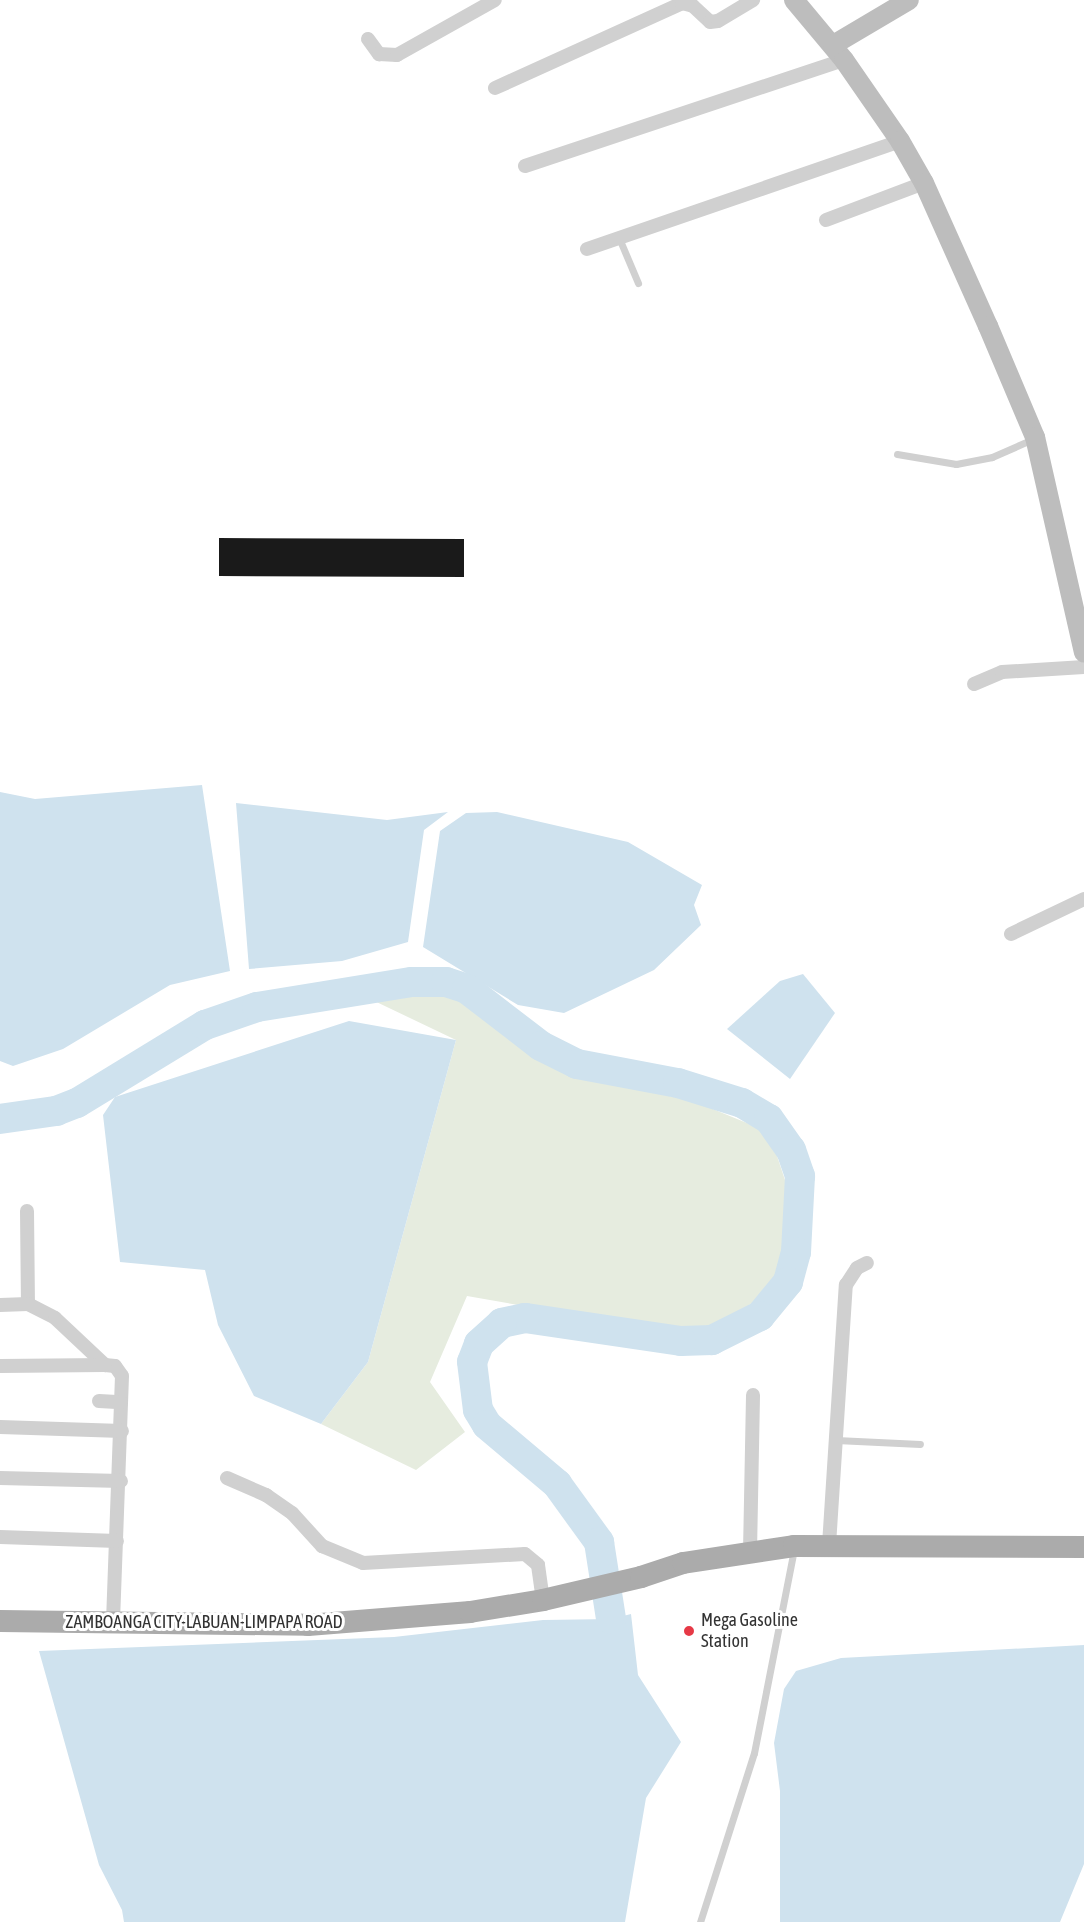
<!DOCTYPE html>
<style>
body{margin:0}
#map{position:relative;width:1084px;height:1922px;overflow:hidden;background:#fff;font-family:"Asap Condensed",sans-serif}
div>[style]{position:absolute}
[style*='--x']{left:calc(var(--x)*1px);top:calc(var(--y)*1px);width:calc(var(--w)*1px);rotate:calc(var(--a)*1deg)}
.green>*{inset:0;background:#e6ecdf}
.water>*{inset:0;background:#cfe2ee}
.river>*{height:30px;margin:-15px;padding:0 15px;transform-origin:15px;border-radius:15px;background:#cfe2ee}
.building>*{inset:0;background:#1a1a1a}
.lane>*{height:7px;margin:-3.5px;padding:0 3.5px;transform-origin:3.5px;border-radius:3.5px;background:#d0d0d0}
.street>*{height:14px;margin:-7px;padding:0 7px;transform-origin:7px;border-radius:7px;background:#d0d0d0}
.secondary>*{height:20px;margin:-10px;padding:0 10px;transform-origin:10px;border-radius:10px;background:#bdbdbd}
.primary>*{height:22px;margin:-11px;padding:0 11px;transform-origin:11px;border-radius:11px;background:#ababab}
.dots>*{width:16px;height:16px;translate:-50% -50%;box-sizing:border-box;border:3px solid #fff;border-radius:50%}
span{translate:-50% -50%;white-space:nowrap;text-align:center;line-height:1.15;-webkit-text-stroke:6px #fff;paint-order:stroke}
.poi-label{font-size:18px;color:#333}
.left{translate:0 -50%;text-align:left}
.street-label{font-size:18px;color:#333}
</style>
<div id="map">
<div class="green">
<i style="clip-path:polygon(420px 987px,458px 999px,568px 1071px,698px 1103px,769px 1132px,791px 1198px,777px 1283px,724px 1325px,655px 1329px,467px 1296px,430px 1382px,465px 1432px,416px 1470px,321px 1424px,368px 1362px,456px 1040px,366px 997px)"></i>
</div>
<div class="water">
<i style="clip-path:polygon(202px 785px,230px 971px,170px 985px,63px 1049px,13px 1066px,0 1061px,0 792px,35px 799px)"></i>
<i style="clip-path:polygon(236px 803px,387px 820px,448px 812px,424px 830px,408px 942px,342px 961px,249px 969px)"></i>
<i style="clip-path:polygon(497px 812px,628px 842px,702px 885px,694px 905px,701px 925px,654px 970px,564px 1013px,518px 1005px,423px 947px,440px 831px,466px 813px)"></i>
<i style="clip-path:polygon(803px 974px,835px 1013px,790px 1079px,727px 1029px,780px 981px)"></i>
<i style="clip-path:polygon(349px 1021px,456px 1040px,368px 1362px,321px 1424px,254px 1396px,218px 1325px,205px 1270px,120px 1262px,103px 1115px,115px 1097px)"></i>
<i style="clip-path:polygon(631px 1614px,638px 1675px,681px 1742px,646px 1798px,625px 1922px,124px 1922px,122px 1910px,99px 1865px,39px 1651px,394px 1637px,543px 1620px,611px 1619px)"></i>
<i style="clip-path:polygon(1084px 1645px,1084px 1864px,1060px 1922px,780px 1922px,780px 1791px,774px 1743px,784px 1689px,796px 1671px,841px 1658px)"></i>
</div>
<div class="river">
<i style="--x:0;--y:1119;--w:57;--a:-8.1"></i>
<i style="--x:56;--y:1111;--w:22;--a:-21"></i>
<i style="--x:77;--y:1103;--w:150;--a:-31.4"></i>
<i style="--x:205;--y:1025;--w:55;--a:-19.1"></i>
<i style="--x:257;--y:1007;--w:157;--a:-9.2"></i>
<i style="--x:412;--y:982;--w:34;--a:0"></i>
<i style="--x:446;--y:982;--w:22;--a:18"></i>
<i style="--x:467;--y:989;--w:93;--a:37.6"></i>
<i style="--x:541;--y:1046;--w:40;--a:26.6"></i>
<i style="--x:577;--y:1064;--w:103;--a:10.7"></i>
<i style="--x:678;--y:1083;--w:67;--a:17.4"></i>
<i style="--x:742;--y:1103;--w:31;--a:31"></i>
<i style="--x:769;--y:1119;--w:38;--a:55"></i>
<i style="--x:791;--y:1150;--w:28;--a:71"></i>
<i style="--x:800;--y:1176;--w:76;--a:93"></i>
<i style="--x:796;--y:1252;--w:31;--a:105"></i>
<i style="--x:788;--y:1282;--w:44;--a:129.5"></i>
<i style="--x:760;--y:1316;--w:54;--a:153.4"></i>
<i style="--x:712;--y:1340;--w:31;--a:178"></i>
<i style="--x:681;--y:1341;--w:158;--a:-171.6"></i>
<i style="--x:525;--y:1318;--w:24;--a:168"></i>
<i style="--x:502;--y:1323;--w:31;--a:138"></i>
<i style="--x:479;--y:1344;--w:19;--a:111"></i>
<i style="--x:472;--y:1362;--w:48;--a:82.9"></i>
<i style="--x:478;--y:1410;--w:17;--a:59"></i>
<i style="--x:487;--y:1425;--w:92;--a:40.1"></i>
<i style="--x:557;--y:1484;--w:72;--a:54.1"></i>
<i style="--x:599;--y:1542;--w:78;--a:81.1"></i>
</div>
<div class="building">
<i style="clip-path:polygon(219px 538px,464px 539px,464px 577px,219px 576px)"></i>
</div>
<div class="lane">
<i style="--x:619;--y:238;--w:49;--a:67.1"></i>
<i style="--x:897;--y:454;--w:60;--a:9.6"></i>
<i style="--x:956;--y:464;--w:37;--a:-11"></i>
<i style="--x:992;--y:457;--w:45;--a:-23.7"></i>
<i style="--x:836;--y:1440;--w:84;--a:2.7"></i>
<i style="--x:700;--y:1922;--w:177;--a:-72.3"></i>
<i style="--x:754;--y:1753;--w:207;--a:-78.9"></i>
</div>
<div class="street">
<i style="--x:368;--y:39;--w:19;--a:54"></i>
<i style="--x:379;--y:54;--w:18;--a:3"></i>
<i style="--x:397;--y:55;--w:112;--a:-29.3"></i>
<i style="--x:495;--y:88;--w:205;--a:-24.4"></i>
<i style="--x:682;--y:3;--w:11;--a:15"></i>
<i style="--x:693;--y:6;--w:23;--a:43"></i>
<i style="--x:710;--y:22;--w:8;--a:-7"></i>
<i style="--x:718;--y:21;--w:41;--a:-31"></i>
<i style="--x:525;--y:166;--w:336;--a:-18.4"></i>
<i style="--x:826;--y:220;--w:105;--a:-20.7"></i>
<i style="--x:587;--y:249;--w:331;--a:-19"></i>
<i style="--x:974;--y:684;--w:30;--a:-23"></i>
<i style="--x:1002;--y:672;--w:82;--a:-3.5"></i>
<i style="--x:1011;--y:934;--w:81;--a:-25.6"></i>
<i style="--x:27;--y:1211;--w:93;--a:89.4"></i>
<i style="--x:28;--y:1304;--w:30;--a:27"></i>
<i style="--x:55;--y:1318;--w:69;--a:43.2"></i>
<i style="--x:105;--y:1365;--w:10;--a:6"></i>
<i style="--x:115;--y:1366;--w:12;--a:55"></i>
<i style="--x:122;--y:1376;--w:246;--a:92.1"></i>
<i style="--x:0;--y:1305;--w:28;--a:-2"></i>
<i style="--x:0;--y:1366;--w:105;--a:-0.5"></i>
<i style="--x:99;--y:1401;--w:22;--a:3"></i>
<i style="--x:0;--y:1427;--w:122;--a:1.9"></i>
<i style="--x:0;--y:1478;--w:121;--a:1.4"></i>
<i style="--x:227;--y:1478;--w:43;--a:23.6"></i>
<i style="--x:266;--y:1495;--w:32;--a:35"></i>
<i style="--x:292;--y:1513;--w:45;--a:47.7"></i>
<i style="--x:322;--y:1546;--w:44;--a:22.5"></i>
<i style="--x:363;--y:1563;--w:162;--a:-3.2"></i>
<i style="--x:525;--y:1554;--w:17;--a:40"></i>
<i style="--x:538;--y:1565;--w:35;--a:82"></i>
<i style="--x:0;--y:1537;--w:117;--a:2"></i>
<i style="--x:829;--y:1545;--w:261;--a:-86.3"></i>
<i style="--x:846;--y:1285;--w:20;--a:-57"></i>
<i style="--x:857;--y:1268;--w:11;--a:-27"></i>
<i style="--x:750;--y:1552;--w:157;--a:-88.9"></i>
</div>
<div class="secondary">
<i style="--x:794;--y:0;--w:78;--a:50.2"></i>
<i style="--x:844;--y:60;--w:98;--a:55.3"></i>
<i style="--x:900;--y:141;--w:48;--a:60.3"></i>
<i style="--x:924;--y:183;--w:157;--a:65.9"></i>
<i style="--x:988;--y:326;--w:121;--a:67.1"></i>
<i style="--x:1035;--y:437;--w:221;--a:77.2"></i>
<i style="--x:833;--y:45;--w:88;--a:-30.6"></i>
</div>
<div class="primary">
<i style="--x:0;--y:1621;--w:308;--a:0.7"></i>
<i style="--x:308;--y:1625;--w:163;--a:-4.6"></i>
<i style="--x:470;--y:1612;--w:74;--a:-9.3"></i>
<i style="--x:543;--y:1600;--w:101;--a:-13.2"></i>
<i style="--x:641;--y:1577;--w:44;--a:-18.4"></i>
<i style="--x:683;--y:1563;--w:112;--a:-8.7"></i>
<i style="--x:794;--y:1546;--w:290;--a:0.2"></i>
</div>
<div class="dots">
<i style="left:689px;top:1631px;background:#e63946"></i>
</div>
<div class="poi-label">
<span class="left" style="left:701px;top:1631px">Mega Gasoline<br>Station</span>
</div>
<div class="street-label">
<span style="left:204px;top:1622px">ZAMBOANGA CITY-LABUAN-LIMPAPA ROAD</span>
</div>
</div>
